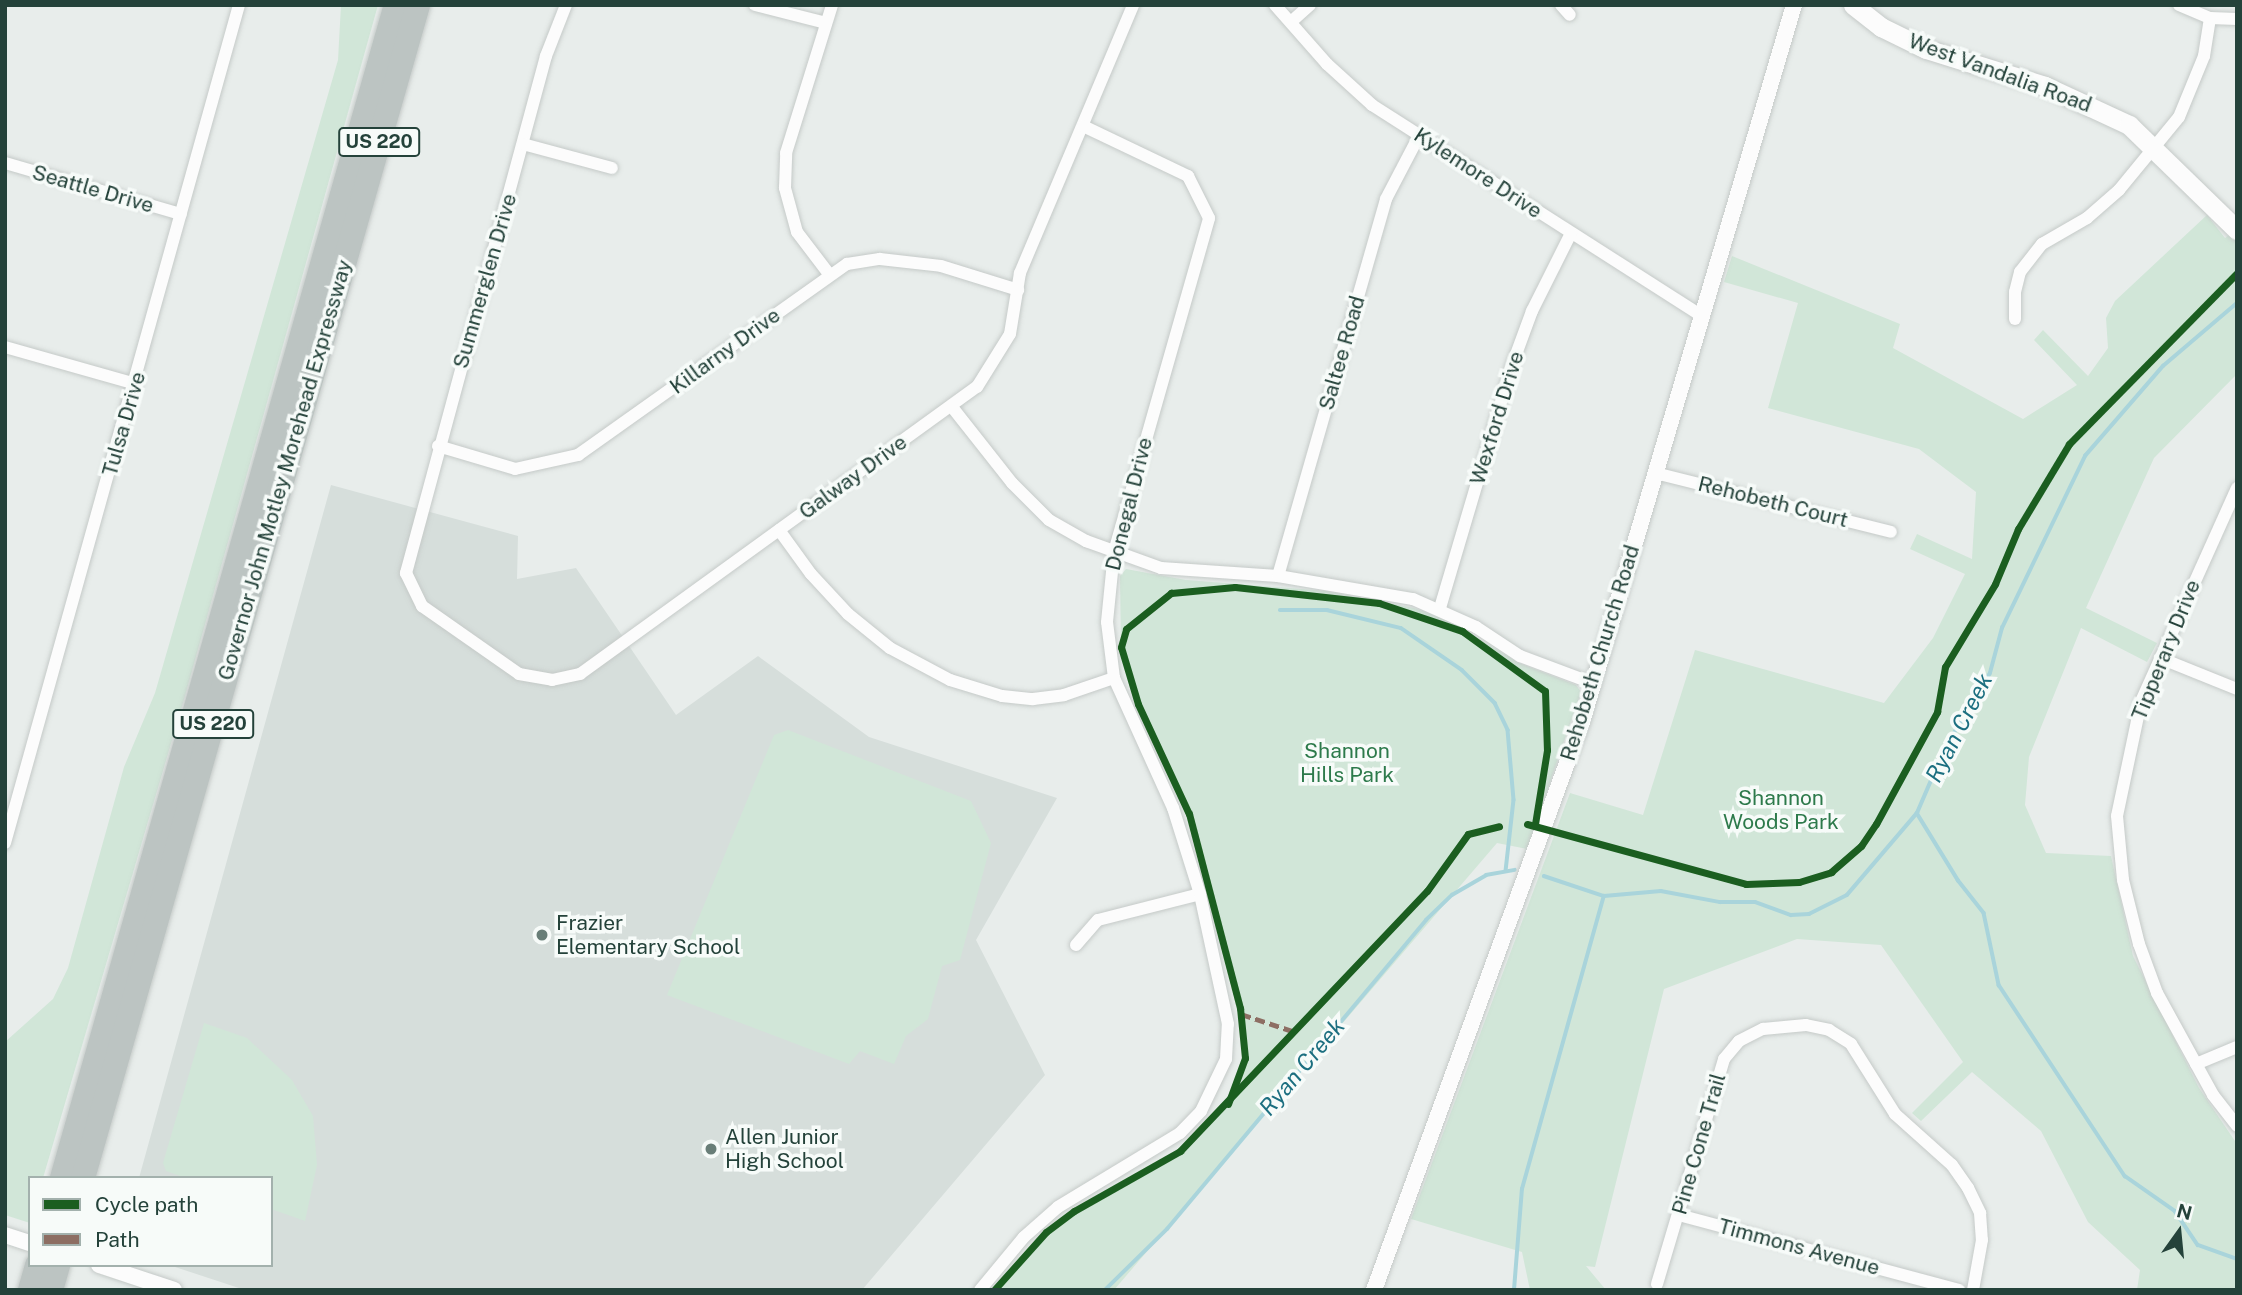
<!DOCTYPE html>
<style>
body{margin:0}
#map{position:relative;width:2242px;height:1295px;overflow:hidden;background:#e8edeb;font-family:"Public Sans",sans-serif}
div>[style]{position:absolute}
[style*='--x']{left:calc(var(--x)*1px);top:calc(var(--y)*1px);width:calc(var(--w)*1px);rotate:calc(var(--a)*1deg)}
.built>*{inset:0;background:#d6dedb}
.green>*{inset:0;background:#d1e6d8}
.stream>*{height:3.5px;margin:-1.75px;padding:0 1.75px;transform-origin:1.75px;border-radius:1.75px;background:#a9d4db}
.roads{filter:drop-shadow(0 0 2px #c5cac8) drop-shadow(0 0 2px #c5cac8)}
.minor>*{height:12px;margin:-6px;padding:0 6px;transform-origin:6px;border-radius:6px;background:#fcfcfc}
.tertiary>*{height:16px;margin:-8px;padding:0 8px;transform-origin:8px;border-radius:8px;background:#fcfcfc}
.secondary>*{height:19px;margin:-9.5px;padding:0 9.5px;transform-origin:9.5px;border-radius:9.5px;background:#fcfcfc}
.motorway>*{height:24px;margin:-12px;padding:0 12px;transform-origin:12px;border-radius:12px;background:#bcc4c2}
.quiet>*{height:5px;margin-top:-2.5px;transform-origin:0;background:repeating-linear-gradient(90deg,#8d6e63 0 10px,transparent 0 15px)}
.cycleway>*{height:7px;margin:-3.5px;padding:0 3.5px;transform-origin:3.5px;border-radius:3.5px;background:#1b5e20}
.dots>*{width:19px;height:19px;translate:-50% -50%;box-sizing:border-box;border:4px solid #f7fbf9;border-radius:50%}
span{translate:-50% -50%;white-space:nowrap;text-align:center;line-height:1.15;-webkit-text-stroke:7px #f7fbf9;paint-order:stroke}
.shield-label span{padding:2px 5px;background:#f7fbf9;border:2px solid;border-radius:5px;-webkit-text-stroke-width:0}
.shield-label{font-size:19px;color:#24423a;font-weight:700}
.street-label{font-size:21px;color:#24423a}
.park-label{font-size:21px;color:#2d7a4b}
.poi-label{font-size:21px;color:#24423a}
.left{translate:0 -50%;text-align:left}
.water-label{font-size:23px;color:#1c6f80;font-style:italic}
.frame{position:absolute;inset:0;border:7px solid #24423a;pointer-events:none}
.legend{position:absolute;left:28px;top:1176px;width:245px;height:91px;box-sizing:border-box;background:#f7fbf9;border:2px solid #a3b1ad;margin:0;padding:9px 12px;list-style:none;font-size:21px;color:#24423a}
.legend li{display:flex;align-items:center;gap:14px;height:35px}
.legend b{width:35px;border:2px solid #a3b1ad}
.north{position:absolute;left:2144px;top:1197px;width:70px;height:70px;-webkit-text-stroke:5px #f7fbf9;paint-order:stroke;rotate:15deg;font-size:19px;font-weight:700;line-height:28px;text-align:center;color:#24423a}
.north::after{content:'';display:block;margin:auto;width:24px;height:32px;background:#24423a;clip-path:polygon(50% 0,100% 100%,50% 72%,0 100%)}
</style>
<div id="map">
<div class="built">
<i style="clip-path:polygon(331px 485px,518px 536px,517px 579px,576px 568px,676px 715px,758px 656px,869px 737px,1057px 798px,976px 940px,1045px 1075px,862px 1290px,245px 1290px,169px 1265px,271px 1265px,271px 1178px,139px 1178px)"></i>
</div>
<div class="green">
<i style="clip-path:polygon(341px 5px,378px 5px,185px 696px,43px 1178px,30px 1178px,30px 1223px,5px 1215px,5px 1042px,53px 999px,68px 968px,124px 767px,155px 693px,338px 60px)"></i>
<i style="clip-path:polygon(2207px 215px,2225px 238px,2237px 229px,2237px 374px,2154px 458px,2086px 608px,2157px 643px,2147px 662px,2081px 628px,2029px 757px,2025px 805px,2046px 853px,2111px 856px,2133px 956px,2199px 1088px,2237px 1144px,2237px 1290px,2137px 1290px,2140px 1270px,2088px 1222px,2041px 1131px,1972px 1072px,1921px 1121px,1912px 1113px,1963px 1062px,1881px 945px,1797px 939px,1664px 989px,1595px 1267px,1586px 1266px,1606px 1290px,1530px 1290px,1522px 1252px,1411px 1219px,1570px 793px,1643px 815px,1695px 650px,1884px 703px,1933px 638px,1965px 574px,1910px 549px,1917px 534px,1972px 559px,1976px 492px,1919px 449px,1768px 408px,1798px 303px,1724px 282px,1732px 256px,1900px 324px,1893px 348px,2023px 419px,2077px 385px,2034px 340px,2043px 330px,2088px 376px,2108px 348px,2106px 318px,2115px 301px)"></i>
<i style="clip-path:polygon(1126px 569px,1186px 580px,1326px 591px,1414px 608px,1449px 621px,1519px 663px,1576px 685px,1581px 692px,1527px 849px,1497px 843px,1114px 1290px,994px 1290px,1046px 1232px,1074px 1211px,1180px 1151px,1228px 1104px,1243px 1070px,1240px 1008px,1189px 814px,1138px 704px,1121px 647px,1120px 576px)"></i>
<i style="clip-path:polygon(788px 730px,971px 801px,991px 843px,960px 960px,942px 966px,928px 1019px,906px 1036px,894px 1064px,860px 1051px,849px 1064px,667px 995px,774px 735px)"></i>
<i style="clip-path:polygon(204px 1023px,247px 1038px,292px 1080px,313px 1116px,317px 1165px,305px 1221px,271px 1209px,271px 1178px,186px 1178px,166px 1171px,163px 1163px)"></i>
</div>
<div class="stream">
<i style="--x:1280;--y:610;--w:47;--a:0"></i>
<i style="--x:1327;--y:610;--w:76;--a:13.7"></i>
<i style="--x:1401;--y:628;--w:74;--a:34.5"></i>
<i style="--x:1462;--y:670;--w:47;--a:45"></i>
<i style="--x:1495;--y:703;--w:30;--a:64"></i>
<i style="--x:1508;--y:730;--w:70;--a:85.1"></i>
<i style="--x:1514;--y:800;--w:71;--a:96.4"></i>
<i style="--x:1917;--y:813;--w:79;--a:58.5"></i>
<i style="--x:1958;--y:880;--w:42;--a:51.8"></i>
<i style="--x:1984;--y:913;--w:74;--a:78.2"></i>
<i style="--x:1999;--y:985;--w:229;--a:56.6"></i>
<i style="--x:2125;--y:1176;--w:61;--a:35"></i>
<i style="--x:2175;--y:1211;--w:41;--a:55.9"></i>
<i style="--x:2198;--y:1245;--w:41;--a:19.7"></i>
<i style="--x:1544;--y:876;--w:63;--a:18.4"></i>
<i style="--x:1604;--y:896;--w:57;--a:-5"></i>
<i style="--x:1661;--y:891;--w:60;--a:10.6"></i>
<i style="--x:1720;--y:902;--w:35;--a:0"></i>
<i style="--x:1755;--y:902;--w:38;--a:20"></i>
<i style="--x:1791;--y:915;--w:18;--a:-3"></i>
<i style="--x:1809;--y:914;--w:42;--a:-26.6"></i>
<i style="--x:1847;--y:895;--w:108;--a:-49.5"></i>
<i style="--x:1917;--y:813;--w:71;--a:-66.7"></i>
<i style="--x:1945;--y:748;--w:87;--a:-59"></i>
<i style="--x:1990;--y:673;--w:47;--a:-75.1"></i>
<i style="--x:2002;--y:628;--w:191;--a:-64.2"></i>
<i style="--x:2085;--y:456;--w:119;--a:-49.1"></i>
<i style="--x:2163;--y:366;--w:97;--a:-40.4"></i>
<i style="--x:1105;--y:1290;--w:87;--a:-44.5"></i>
<i style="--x:1167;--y:1229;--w:403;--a:-50"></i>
<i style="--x:1426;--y:920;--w:36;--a:-44"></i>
<i style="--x:1452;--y:895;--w:39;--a:-30"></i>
<i style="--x:1486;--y:875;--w:29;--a:-10"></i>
<i style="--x:1514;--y:1290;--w:101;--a:-85.5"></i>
<i style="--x:1522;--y:1189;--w:304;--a:-74.4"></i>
</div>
<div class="roads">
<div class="minor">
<i style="--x:566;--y:5;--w:55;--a:111.4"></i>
<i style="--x:546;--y:56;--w:536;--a:105.15"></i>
<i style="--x:406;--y:573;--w:37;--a:64"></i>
<i style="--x:422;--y:606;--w:118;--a:35"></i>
<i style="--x:519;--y:674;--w:34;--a:10"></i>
<i style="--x:552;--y:680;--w:29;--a:-12"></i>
<i style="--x:580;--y:674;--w:490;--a:-35.9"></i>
<i style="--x:977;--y:387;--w:62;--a:-58.1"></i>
<i style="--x:1010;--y:334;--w:62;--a:-80.7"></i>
<i style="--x:1020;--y:273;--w:291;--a:-67.1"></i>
<i style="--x:755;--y:5;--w:73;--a:14.2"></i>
<i style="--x:1275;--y:5;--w:79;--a:48.6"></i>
<i style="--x:1327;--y:64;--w:61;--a:42.3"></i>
<i style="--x:1372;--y:105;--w:390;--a:32.6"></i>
<i style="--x:1561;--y:5;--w:13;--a:48"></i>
<i style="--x:2179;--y:5;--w:34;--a:23"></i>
<i style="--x:2210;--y:18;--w:27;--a:2"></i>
<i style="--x:1292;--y:21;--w:24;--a:-42"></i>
<i style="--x:523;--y:144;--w:92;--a:15.1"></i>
<i style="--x:5;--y:163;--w:183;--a:16.2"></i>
<i style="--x:829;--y:274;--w:53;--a:-127.3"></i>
<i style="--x:797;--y:232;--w:46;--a:-105.3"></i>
<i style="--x:785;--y:188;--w:35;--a:-88"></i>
<i style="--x:786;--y:153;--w:155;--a:-72.7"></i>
<i style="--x:2015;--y:319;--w:27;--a:-90"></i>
<i style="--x:2015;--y:292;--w:21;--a:-76"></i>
<i style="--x:2020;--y:272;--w:36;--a:-52"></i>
<i style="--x:2042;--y:244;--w:52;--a:-30"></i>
<i style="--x:2087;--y:218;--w:43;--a:-41.2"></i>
<i style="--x:2119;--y:190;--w:94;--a:-50.6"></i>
<i style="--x:2179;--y:117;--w:66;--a:-67.7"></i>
<i style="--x:2204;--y:56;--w:38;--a:-81"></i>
<i style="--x:5;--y:347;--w:136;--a:15.8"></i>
<i style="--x:952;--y:407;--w:97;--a:51.7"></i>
<i style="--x:1012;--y:483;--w:52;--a:45"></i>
<i style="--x:1049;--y:520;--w:43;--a:29.6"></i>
<i style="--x:1086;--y:541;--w:80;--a:19.8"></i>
<i style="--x:1161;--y:568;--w:117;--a:3.9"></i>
<i style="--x:1278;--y:576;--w:137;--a:9.7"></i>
<i style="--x:1413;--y:599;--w:69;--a:24"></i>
<i style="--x:1476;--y:627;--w:53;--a:33.4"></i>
<i style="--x:1520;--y:656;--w:77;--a:20.6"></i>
<i style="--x:438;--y:446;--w:80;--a:16.6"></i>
<i style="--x:515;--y:469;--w:65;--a:-12.5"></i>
<i style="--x:578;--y:455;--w:330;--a:-35.4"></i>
<i style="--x:847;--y:264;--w:33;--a:-9"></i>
<i style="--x:880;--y:259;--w:61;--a:6.5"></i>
<i style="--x:941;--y:266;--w:81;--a:17.3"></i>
<i style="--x:1655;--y:473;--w:243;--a:14"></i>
<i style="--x:2237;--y:488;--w:235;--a:114.2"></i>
<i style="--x:2141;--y:702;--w:116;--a:101.9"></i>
<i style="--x:2117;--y:816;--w:64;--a:84.6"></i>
<i style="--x:2123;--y:880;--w:66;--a:76"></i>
<i style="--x:2139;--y:944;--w:52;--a:69.8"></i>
<i style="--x:2157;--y:993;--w:116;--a:61.2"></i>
<i style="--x:2213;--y:1095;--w:39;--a:52"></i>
<i style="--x:779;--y:530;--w:54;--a:54"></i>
<i style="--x:811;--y:574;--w:54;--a:47.2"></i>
<i style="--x:848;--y:614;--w:54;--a:39"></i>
<i style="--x:890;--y:648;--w:68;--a:28.1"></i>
<i style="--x:950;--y:680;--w:54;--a:17.1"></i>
<i style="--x:1002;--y:696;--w:31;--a:6"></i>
<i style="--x:1033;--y:699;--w:31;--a:-7"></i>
<i style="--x:1064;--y:695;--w:53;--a:-18.8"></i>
<i style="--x:1278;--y:576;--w:392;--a:-74"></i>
<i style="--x:1386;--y:199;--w:71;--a:-62.4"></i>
<i style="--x:1440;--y:608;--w:250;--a:-73.5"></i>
<i style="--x:1511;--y:368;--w:61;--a:-69.8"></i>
<i style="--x:1532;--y:311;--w:87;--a:-63.4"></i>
<i style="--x:2160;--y:658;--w:83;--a:21.9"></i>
<i style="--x:5;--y:843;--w:870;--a:-74.4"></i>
<i style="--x:1076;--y:945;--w:33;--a:-49"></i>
<i style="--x:1098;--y:920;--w:105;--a:-14.3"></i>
<i style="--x:2196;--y:1064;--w:44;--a:-22.5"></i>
<i style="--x:1679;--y:1215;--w:290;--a:15"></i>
<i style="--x:1657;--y:1284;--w:235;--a:-73.4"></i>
<i style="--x:1724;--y:1059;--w:23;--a:-50"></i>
<i style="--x:1739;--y:1041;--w:27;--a:-27"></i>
<i style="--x:1763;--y:1029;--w:43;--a:-5.3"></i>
<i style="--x:1806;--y:1025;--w:24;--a:12"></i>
<i style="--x:1829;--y:1030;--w:26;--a:32"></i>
<i style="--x:1851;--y:1044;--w:83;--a:57.8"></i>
<i style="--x:1895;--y:1114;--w:76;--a:41.8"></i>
<i style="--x:1952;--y:1165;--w:28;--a:55"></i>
<i style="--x:1968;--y:1188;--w:28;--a:64"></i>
<i style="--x:1980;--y:1213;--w:27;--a:86"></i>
<i style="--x:1982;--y:1240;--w:51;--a:100.2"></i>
<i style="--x:980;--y:1290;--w:69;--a:-50.3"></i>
<i style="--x:1024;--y:1237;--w:45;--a:-41.4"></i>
<i style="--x:1058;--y:1207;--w:143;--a:-31.2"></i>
<i style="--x:1180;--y:1133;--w:30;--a:-46"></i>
<i style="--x:1201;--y:1111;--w:58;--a:-64.3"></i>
<i style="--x:1226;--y:1059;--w:35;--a:-87"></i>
<i style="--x:1228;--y:1024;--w:133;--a:-102.2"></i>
<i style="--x:1200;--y:894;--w:90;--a:-107.4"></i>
<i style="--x:1173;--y:808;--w:143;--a:-114.4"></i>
<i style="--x:1114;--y:678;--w:56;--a:-97.1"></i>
<i style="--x:1107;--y:622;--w:70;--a:-84.3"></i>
<i style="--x:1114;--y:552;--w:347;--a:-74.1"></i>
<i style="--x:1209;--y:218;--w:47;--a:-116.6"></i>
<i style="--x:1188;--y:176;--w:116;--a:-154.5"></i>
</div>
<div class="tertiary">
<i style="--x:5;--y:1235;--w:26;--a:18"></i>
<i style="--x:99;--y:1265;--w:79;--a:18.4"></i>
<i style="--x:1374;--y:1290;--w:605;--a:-69.89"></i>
<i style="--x:1582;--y:722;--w:748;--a:-73.53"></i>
</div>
<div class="secondary">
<i style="--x:1853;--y:5;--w:36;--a:38"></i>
<i style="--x:1881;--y:27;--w:50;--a:26.1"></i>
<i style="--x:1926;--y:49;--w:125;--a:17.3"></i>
<i style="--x:2045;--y:86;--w:93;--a:24.9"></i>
<i style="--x:2129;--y:125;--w:151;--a:44.2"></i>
</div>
<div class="motorway">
<i style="--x:62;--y:1178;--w:1220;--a:-74.11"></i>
<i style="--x:83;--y:1178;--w:1220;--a:-74.06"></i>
<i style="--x:30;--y:1290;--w:26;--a:-74"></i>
<i style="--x:51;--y:1290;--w:26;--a:-74"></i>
</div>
</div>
<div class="quiet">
<i style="--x:1241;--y:1014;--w:57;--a:18.4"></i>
</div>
<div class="cycleway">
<i style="--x:1527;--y:824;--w:227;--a:15.3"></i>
<i style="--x:1746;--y:884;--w:53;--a:-2.2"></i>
<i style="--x:1799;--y:882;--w:34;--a:-17"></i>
<i style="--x:1831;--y:872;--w:40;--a:-41"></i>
<i style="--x:1861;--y:846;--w:27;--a:-56"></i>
<i style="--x:1876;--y:824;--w:128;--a:-61.4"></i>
<i style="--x:1937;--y:712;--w:46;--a:-79.9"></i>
<i style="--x:1945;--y:667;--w:97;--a:-58.9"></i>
<i style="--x:1995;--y:584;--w:60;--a:-67.3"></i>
<i style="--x:2018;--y:529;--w:99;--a:-59"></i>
<i style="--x:2069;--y:444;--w:240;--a:-45.5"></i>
<i style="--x:1228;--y:1104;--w:49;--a:-69.7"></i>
<i style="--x:1245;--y:1058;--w:50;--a:-95.7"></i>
<i style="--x:1240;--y:1008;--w:201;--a:-104.7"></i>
<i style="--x:1189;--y:814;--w:121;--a:-114.9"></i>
<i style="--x:1138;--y:704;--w:59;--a:-106.6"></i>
<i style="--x:1121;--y:647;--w:19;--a:-74"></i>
<i style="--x:1126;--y:629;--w:58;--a:-38.7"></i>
<i style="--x:1171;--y:593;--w:64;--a:-5.4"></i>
<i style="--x:1235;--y:587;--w:145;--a:6.3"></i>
<i style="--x:1379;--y:603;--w:88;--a:18.6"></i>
<i style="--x:1462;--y:631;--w:102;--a:35.9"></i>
<i style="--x:1545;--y:691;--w:59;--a:88.1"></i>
<i style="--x:1547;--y:750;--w:75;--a:99.2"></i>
<i style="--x:994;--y:1290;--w:78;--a:-48.1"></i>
<i style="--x:1046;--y:1232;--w:35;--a:-37"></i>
<i style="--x:1074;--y:1211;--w:122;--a:-29.5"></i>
<i style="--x:1180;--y:1151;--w:359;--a:-46.5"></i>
<i style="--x:1427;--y:891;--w:70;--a:-54.3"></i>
<i style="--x:1468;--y:834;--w:32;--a:-14"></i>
</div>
<div class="dots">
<i style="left:542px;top:935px;background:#697e78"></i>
<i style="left:711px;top:1149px;background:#697e78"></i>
</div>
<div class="shield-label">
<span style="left:379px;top:142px">US 220</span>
<span style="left:213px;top:724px">US 220</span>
</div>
<div class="street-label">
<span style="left:2000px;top:73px;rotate:20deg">West Vandalia Road</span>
<span style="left:1478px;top:173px;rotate:33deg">Kylemore Drive</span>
<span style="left:93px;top:189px;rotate:16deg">Seattle Drive</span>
<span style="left:485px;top:281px;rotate:-74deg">Summerglen Drive</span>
<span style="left:725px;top:351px;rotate:-36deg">Killarny Drive</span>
<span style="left:1342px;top:353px;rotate:-74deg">Saltee Road</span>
<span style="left:1497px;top:418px;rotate:-73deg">Wexford Drive</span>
<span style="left:124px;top:424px;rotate:-74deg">Tulsa Drive</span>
<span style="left:285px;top:470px;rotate:-74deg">Governor John Motley Morehead Expressway</span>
<span style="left:853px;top:477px;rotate:-36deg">Galway Drive</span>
<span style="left:1773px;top:502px;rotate:14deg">Rehobeth Court</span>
<span style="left:1129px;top:504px;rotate:-76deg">Donegal Drive</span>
<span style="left:2166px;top:650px;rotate:-68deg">Tipperary Drive</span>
<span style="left:1600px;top:653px;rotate:-73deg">Rehobeth Church Road</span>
<span style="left:1699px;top:1144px;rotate:-74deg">Pine Cone Trail</span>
<span style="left:1799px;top:1247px;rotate:15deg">Timmons Avenue</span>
</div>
<div class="park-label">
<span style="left:1347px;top:763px">Shannon<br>Hills Park</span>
<span style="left:1781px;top:810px">Shannon<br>Woods Park</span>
</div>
<div class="poi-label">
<span class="left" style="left:556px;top:935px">Frazier<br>Elementary School</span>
<span class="left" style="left:725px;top:1149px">Allen Junior<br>High School</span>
</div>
<div class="water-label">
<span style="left:1959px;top:728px;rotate:-63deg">Ryan Creek</span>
<span style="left:1302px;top:1067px;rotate:-50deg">Ryan Creek</span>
</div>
<div class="frame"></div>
<ul class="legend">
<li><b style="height:9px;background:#1b5e20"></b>Cycle path</li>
<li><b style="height:9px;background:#8d6e63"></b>Path</li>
</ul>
<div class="north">N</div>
</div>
